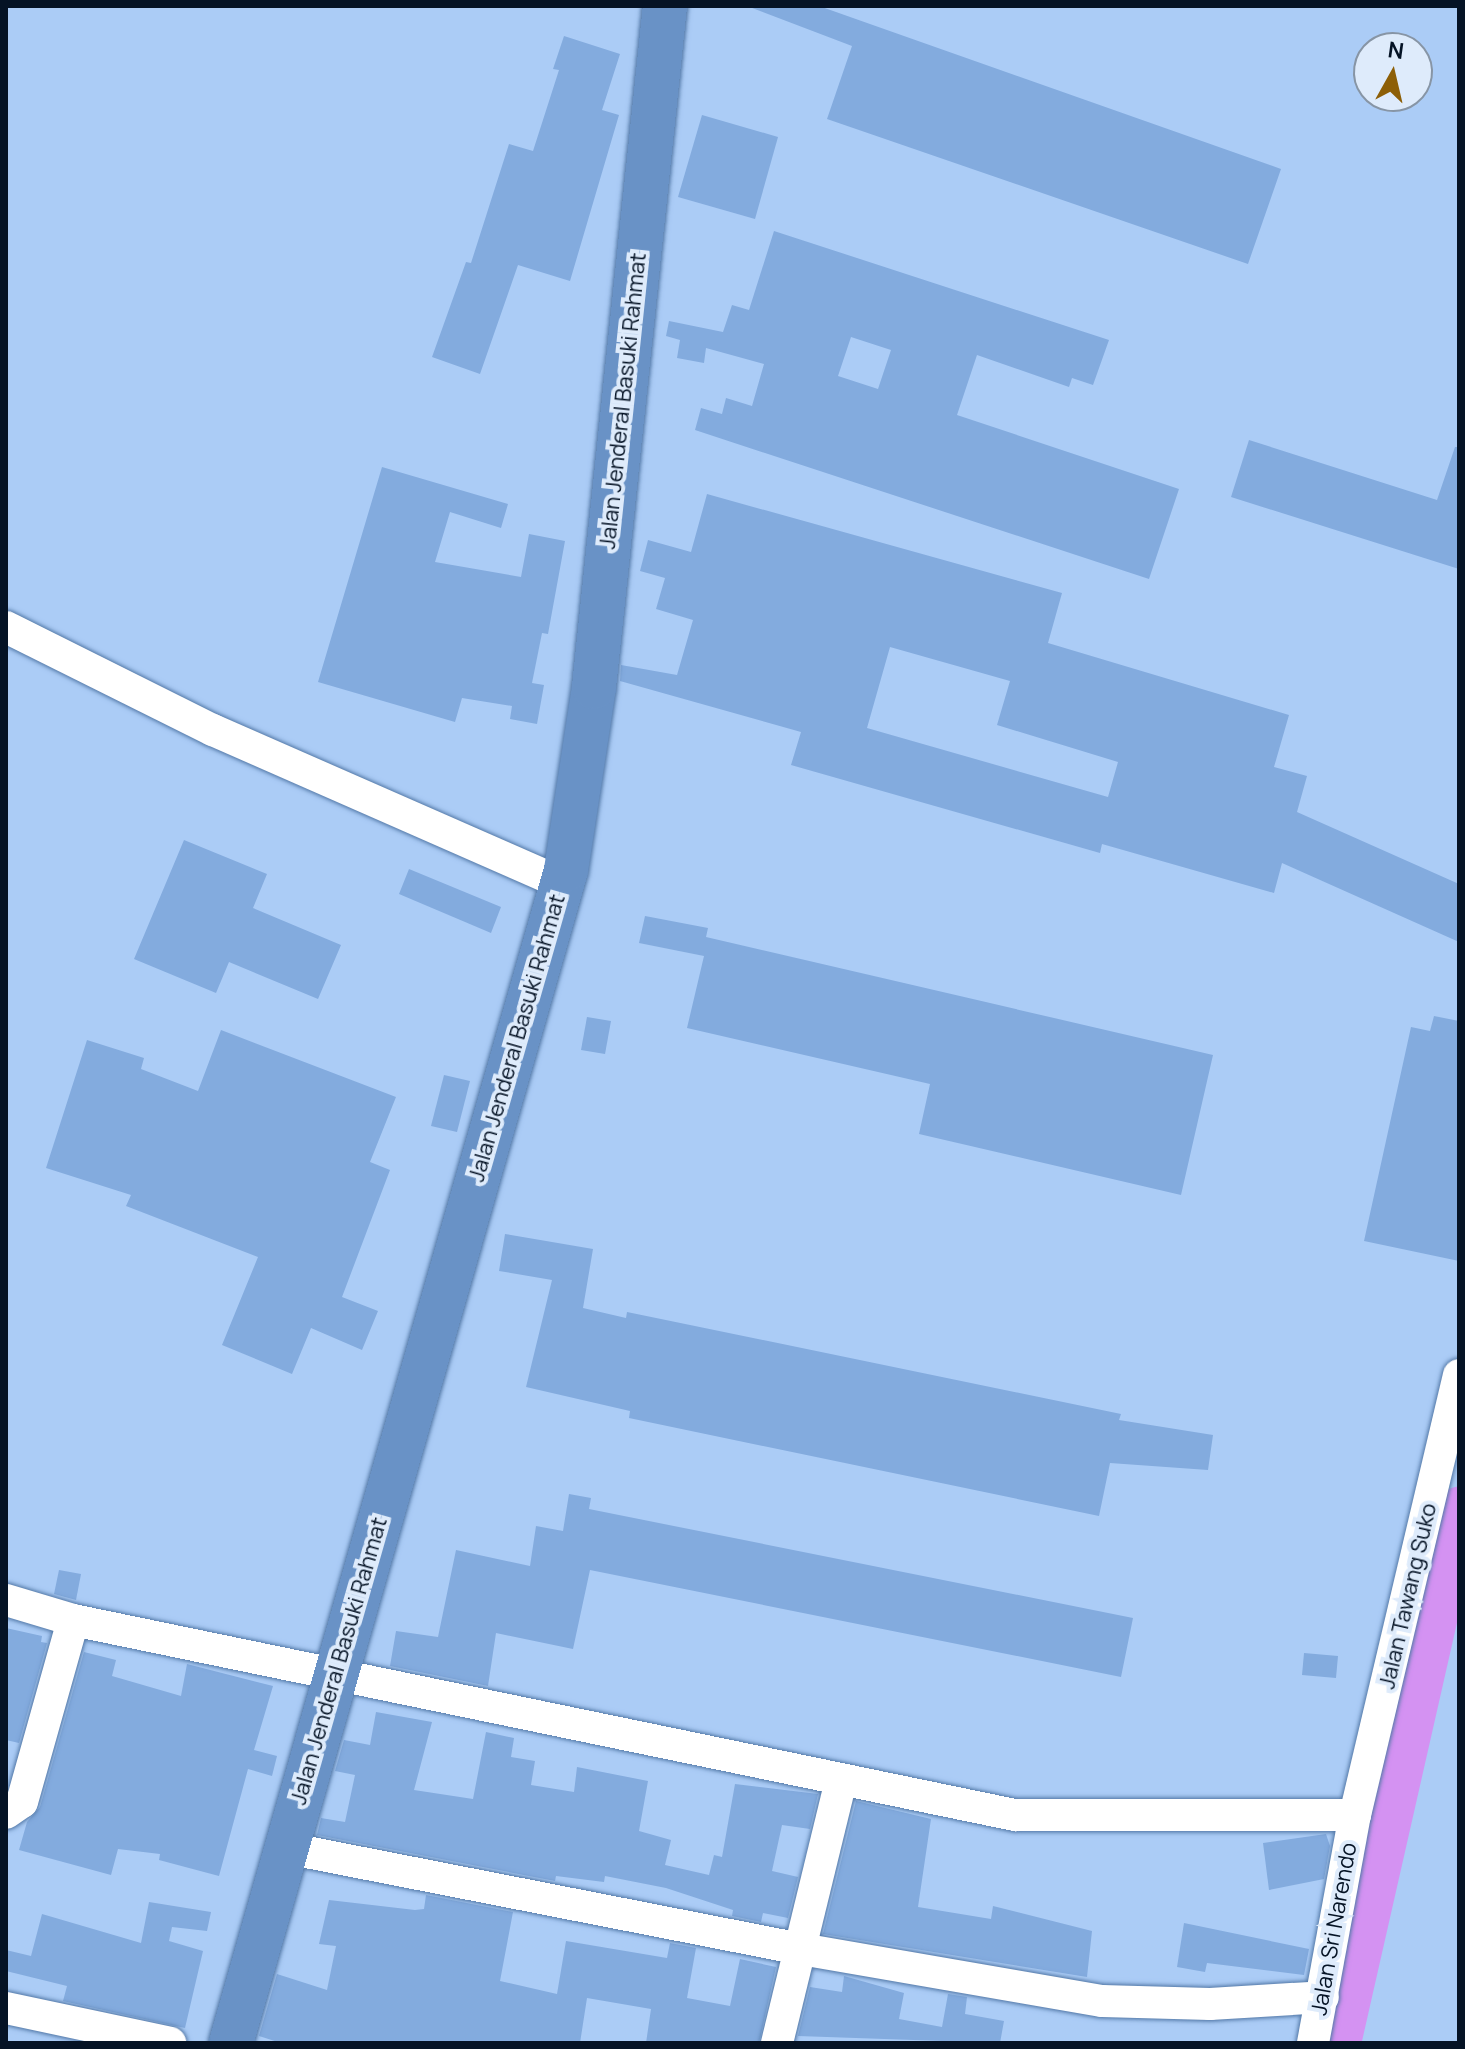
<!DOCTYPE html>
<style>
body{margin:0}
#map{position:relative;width:1465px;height:2049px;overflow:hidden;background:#abccf6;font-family:Manrope,sans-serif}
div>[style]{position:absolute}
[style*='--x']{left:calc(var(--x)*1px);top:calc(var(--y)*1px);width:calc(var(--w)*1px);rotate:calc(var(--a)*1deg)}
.river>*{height:46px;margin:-23px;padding:0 23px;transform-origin:23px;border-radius:23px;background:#d492f2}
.building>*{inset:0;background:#83abde}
.roads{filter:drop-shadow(0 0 2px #5278a7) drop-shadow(0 0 2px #5278a7)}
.minor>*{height:32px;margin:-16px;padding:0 16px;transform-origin:16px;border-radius:16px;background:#fff}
.highway>*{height:44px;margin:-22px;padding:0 22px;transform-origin:22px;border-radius:22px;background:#6992c6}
span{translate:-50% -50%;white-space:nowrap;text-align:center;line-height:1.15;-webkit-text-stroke:8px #deebfb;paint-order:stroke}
.street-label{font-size:22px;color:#051325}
.frame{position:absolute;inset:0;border:8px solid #051325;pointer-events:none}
.north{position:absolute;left:1353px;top:32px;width:80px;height:80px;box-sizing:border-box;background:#deebfb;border:2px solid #8795a5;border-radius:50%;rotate:8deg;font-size:22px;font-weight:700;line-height:32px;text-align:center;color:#051325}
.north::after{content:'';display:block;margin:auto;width:28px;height:36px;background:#8d5f07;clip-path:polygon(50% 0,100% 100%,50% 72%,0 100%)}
</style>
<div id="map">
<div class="river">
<i style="--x:1338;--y:2043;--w:547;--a:-77.21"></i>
</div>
<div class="building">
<i style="clip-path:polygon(747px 6px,819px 6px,1281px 169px,1248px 264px,827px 119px,852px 46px)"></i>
<i style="clip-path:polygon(564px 36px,620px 54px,602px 110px,619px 115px,570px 281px,518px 265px,480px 374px,432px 357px,466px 262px,471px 263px,509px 144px,533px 151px,559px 70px,553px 69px)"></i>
<i style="clip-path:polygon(702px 115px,778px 137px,755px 219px,678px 197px)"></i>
<i style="clip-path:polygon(evenodd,774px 231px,1109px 340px,1093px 385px,1072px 378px,1069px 387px,977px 355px,957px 415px,1179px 489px,1149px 579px,695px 430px,701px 408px,722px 414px,726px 398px,752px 406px,764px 364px,706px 348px,704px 363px,677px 358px,680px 340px,666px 336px,669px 321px,723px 332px,732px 305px,749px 310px,774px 231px,851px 337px,891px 350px,878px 389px,838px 376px,851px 337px)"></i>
<i style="clip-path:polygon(1249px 440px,1437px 500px,1455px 447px,1459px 447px,1459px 569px,1231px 497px)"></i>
<i style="clip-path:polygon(382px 467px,508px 504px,501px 528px,450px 512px,435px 562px,521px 577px,529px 534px,565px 541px,548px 634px,542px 633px,532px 683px,544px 685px,537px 724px,510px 719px,512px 706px,462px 698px,455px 722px,318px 682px)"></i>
<i style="clip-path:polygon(evenodd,707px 494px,1062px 593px,1048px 643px,1289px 715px,1274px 767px,1307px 776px,1297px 812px,1459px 884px,1459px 942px,1282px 863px,1274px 893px,1102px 844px,1100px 853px,791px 765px,801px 732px,620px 681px,621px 665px,677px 675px,693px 620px,656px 609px,665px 578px,640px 571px,648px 540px,691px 552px,707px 494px,890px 647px,1010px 681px,997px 725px,1118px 762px,1108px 797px,867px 728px,890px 647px)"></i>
<i style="clip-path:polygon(184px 840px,267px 874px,253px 908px,341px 945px,318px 999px,229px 962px,216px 993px,134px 959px)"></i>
<i style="clip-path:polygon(409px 869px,501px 907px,491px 933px,399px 894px)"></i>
<i style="clip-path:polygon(645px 916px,708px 928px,706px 937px,1213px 1055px,1181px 1195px,919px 1134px,930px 1084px,687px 1028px,704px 956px,639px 943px)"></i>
<i style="clip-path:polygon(1434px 1016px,1459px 1021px,1459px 1261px,1364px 1241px,1411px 1027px,1430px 1031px)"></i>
<i style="clip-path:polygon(587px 1017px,611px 1021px,605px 1054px,581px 1050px)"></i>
<i style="clip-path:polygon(221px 1030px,396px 1097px,370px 1162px,390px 1170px,342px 1297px,378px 1311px,362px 1350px,311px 1328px,292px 1374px,222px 1345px,258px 1257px,126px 1206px,131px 1195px,46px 1168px,87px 1040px,144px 1058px,141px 1069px,198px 1091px)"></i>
<i style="clip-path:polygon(444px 1075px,470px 1081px,457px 1132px,431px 1126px)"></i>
<i style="clip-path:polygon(505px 1234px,593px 1249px,583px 1308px,626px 1318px,627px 1312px,1121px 1414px,1119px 1420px,1213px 1435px,1208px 1470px,1110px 1463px,1099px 1516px,629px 1418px,630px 1411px,526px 1387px,552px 1280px,499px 1271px)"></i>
<i style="clip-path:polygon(569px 1494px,591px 1498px,589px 1509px,1133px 1618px,1121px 1677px,590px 1570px,573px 1649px,496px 1633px,488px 1686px,390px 1666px,396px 1631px,438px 1637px,456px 1550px,530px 1566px,536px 1526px,563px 1531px)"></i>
<i style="clip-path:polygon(59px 1570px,81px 1574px,76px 1600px,54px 1594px)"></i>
<i style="clip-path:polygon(6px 1628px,42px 1636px,41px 1642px,47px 1643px,19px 1743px,6px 1740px)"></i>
<i style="clip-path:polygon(84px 1652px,116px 1660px,112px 1676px,181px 1696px,187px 1664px,273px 1686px,254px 1750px,277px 1756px,272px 1776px,248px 1769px,219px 1876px,159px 1860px,160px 1854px,118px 1849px,111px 1875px,19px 1850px,27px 1822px,40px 1807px)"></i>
<i style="clip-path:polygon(1304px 1653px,1338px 1656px,1336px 1678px,1302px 1675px)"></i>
<i style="clip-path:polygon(376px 1712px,432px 1722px,414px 1790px,473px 1799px,486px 1732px,514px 1738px,511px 1757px,535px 1761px,531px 1785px,574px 1792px,577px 1767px,648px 1781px,639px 1831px,671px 1840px,665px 1865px,709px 1875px,714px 1855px,722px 1857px,735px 1784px,818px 1794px,810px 1829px,782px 1825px,772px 1871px,798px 1877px,788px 1918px,763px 1913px,761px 1922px,732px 1916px,733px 1910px,666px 1888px,605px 1876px,604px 1882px,556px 1876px,555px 1881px,317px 1835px,321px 1818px,345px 1822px,355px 1775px,335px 1771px,344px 1740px,370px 1745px)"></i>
<i style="clip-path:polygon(856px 1801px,931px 1819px,918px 1907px,991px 1919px,993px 1906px,1092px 1931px,1087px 1977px,823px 1934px)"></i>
<i style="clip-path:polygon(1326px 1834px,1330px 1846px,1324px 1879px,1269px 1890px,1263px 1843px)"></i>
<i style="clip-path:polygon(426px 1895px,513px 1912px,500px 1981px,557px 1994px,566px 1941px,667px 1958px,670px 1943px,696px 1948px,687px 1998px,730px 2006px,740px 1959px,776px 1967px,759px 2043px,646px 2043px,651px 2009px,587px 1998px,580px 2043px,281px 2043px,259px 2036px,277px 1974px,327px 1990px,336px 1946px,319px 1944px,329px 1900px,415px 1910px,424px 1909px)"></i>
<i style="clip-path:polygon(149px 1902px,211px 1912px,207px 1931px,172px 1927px,169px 1941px,203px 1951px,185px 2028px,63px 2001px,67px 1986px,6px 1971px,6px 1950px,31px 1956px,42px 1914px,141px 1943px)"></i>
<i style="clip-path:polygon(1184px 1923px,1309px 1949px,1304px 1975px,1207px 1963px,1205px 1972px,1177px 1967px)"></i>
<i style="clip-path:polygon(844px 1976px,904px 1993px,899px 2019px,942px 2027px,948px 1994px,967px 1997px,965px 2014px,1004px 2021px,1000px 2043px,798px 2036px,810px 1987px,842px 1992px)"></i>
</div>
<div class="roads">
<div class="minor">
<i style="--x:6;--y:627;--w:231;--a:26.5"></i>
<i style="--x:213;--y:730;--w:382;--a:23.7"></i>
<i style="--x:6;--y:1600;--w:70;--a:16.6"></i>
<i style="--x:73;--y:1620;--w:962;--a:11.7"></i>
<i style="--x:1015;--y:1815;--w:340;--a:0"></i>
<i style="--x:6;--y:1813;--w:19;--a:-35"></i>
<i style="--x:22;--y:1802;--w:189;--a:-74.3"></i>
<i style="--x:286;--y:1848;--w:525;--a:11.1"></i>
<i style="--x:801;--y:1949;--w:305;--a:9.8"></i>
<i style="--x:1102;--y:2001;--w:108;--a:1.6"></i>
<i style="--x:1210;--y:2004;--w:113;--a:-3.5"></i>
<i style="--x:6;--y:2008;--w:168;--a:12"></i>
<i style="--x:777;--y:2043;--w:270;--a:-76.3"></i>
<i style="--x:1313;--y:2043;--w:232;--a:-79.6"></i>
<i style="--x:1355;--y:1815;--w:452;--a:-76.7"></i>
</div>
<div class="highway">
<i style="--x:231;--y:2043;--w:1220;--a:-74.06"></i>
<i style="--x:566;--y:870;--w:185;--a:-81.3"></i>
<i style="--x:594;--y:687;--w:685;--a:-84.05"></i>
</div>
</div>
<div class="street-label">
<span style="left:623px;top:401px;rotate:-84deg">Jalan Jenderal Basuki Rahmat</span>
<span style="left:517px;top:1038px;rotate:-74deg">Jalan Jenderal Basuki Rahmat</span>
<span style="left:1408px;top:1596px;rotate:-77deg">Jalan Tawang Suko</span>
<span style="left:339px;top:1661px;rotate:-74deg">Jalan Jenderal Basuki Rahmat</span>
<span style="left:1334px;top:1929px;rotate:-80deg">Jalan Sri Narendo</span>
</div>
<div class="frame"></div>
<div class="north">N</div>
</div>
